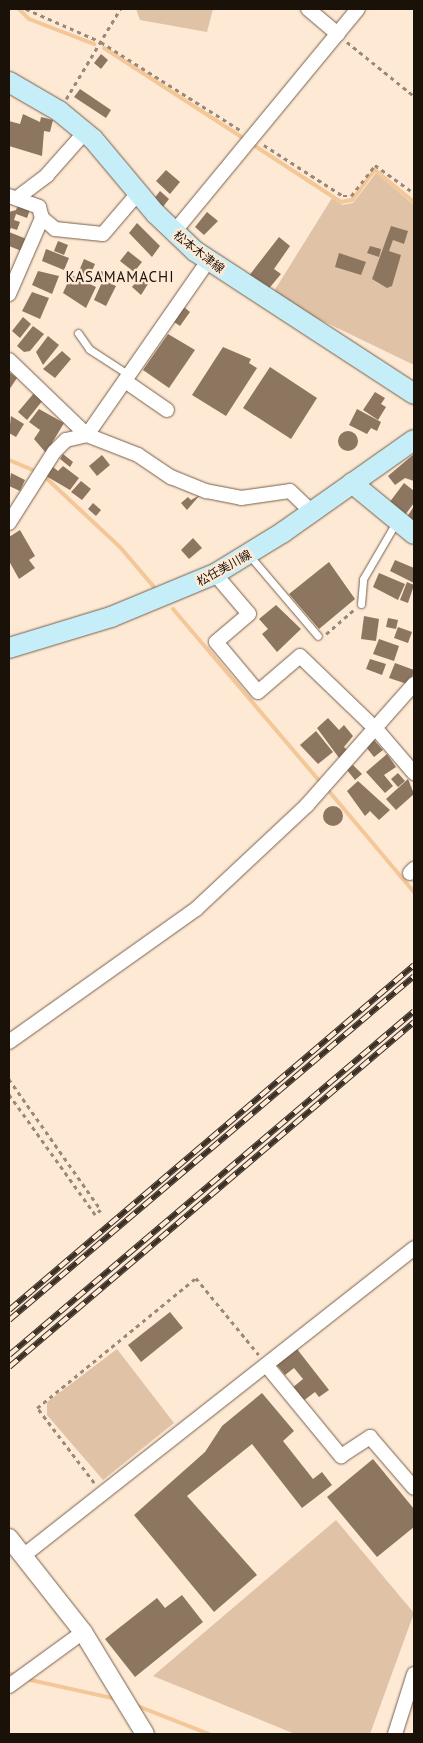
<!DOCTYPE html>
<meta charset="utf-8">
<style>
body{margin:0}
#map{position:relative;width:423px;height:1743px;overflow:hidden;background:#fee9d5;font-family:"PT Sans","Noto Sans JP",sans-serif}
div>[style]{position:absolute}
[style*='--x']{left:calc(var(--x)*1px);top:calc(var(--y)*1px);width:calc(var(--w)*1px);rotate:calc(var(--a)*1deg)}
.green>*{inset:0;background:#e0c3a6}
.stream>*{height:4px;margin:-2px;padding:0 2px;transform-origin:2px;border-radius:2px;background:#f4c799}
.building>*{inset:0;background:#8d765f}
.round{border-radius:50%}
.path>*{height:2.5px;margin-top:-1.25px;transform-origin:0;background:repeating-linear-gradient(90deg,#99897a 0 4px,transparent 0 8px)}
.roads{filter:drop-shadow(0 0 1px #76604a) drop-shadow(0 0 1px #76604a)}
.service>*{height:7px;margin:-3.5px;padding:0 3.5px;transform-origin:3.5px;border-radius:3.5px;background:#fff}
.minor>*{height:14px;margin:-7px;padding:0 7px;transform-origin:7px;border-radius:7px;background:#fff}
.tertiary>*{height:18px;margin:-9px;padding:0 9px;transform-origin:9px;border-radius:9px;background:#fff}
.secondary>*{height:20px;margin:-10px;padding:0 10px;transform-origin:10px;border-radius:10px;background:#c6eef8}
.rail>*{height:5.5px;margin-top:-2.75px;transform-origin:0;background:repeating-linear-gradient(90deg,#fee9d5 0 11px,#3b3026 0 22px);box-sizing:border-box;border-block:1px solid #3b3026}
span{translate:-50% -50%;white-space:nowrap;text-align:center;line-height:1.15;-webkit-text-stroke:4.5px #fee9d5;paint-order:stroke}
.street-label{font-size:12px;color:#1a1109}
.quarter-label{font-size:15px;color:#1a1109;letter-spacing:1px}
.frame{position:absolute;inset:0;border:10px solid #1a1109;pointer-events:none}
</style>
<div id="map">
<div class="green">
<i style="clip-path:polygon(136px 9px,213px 9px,207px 32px,140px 20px)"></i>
<i style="clip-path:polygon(376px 173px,414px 205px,414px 365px,271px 296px,332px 198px,342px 205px,353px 203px)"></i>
<i style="clip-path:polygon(117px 1349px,174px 1423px,103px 1480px,47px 1415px,47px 1402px)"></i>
<i style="clip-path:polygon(336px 1520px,414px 1613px,370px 1734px,295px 1734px,153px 1676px)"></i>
</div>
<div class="stream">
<i style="--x:19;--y:9;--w:14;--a:45"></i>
<i style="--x:29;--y:19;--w:70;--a:21"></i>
<i style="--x:104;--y:48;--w:169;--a:32.9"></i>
<i style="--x:255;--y:146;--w:103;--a:33.1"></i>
<i style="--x:341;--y:202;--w:11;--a:-10"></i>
<i style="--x:352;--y:200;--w:38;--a:-53"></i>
<i style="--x:375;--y:170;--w:50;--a:39.4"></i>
<i style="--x:9;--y:460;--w:28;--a:23"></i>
<i style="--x:44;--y:476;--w:104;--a:43.1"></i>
<i style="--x:120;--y:547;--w:52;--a:49.6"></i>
<i style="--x:173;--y:609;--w:228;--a:49.6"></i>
<i style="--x:328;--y:790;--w:133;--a:49.9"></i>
<i style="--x:9;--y:1673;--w:9;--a:21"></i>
<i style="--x:26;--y:1679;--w:92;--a:12.5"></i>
<i style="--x:135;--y:1705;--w:79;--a:21.4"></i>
</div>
<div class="building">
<i style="clip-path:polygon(101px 54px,108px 60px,101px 69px,94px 63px)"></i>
<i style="clip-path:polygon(80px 89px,111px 110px,106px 118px,74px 97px)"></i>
<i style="clip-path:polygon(23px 114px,40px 122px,41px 117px,53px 120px,50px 132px,44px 131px,42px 156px,9px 146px,9px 121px,20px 124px)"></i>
<i style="clip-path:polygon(166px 170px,180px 182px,170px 194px,156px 181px)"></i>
<i style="clip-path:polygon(160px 191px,169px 199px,162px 208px,153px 200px)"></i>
<i style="clip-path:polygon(19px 203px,31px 207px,27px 218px,16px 214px,14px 220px,20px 222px,17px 230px,11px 228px,9px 232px,29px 240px,24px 252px,9px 246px,9px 212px,16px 210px)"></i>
<i style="clip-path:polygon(207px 212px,218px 221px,204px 235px,195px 227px)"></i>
<i style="clip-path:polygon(137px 223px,160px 246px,152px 257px,129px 233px)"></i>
<i style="clip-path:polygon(391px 226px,408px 231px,404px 244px,393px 240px,389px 251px,401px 255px,392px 286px,387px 288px,372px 279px)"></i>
<i style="clip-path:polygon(279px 237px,290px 246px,274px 269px,281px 274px,266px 292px,248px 277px)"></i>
<i style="clip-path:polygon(58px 241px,68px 245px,64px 255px,54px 251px)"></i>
<i style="clip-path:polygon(370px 246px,381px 249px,379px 257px,367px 253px)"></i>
<i style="clip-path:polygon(46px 249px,69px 258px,64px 270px,42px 261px)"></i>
<i style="clip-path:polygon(128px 251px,142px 262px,134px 272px,120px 261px)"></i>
<i style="clip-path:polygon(339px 253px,366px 262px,361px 275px,335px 267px)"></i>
<i style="clip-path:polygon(84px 259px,95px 264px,88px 280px,77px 276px)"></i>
<i style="clip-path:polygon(38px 271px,59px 276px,52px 294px,32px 285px)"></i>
<i style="clip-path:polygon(101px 271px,106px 273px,101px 283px,96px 280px)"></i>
<i style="clip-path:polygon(71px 275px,96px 287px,86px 308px,63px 293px)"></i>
<i style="clip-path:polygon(139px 278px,148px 284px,141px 295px,132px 287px)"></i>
<i style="clip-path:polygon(103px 280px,116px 286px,106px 306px,94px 300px)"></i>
<i style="clip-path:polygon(32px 292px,49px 298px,40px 319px,22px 311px)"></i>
<i style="clip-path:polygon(184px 307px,190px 312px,180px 326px,174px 322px)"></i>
<i style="clip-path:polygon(23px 317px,31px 324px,20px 338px,12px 331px)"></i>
<i style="clip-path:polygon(33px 326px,44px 334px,30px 351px,24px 352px,17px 346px)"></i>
<i style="clip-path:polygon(168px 334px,195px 350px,169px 388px,143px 370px)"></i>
<i style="clip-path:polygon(48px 336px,59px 345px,43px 365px,36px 352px)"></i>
<i style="clip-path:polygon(223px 347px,251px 359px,249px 363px,257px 368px,226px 416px,192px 395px)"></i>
<i style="clip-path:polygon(62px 351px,71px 359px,55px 378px,43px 369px)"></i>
<i style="clip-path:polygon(270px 367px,317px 398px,291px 439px,243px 408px)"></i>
<i style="clip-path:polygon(9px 372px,17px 378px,9px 390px)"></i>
<i style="clip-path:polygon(375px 392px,385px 398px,381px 404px,386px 407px,378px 420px,363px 410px)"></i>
<i style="clip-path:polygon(34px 393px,43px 400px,27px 420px,18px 412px)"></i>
<i style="clip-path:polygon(39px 409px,64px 423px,46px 453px,34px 439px,40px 430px,29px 422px)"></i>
<i style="clip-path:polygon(357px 409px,381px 422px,377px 431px,371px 428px,367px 434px,349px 425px)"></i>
<i style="clip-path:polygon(11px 416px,24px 424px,16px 437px,9px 433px)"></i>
<i class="round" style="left:338px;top:431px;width:20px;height:20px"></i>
<i style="clip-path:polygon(63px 454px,73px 462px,70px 467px,60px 459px)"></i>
<i style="clip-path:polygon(414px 454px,414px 481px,405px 478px,395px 485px,388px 476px)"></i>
<i style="clip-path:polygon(102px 455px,110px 465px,97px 476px,89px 466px)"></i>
<i style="clip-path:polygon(63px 466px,79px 478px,70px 490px,46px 476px,53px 467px,58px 471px)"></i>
<i style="clip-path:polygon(11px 473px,25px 480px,20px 491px,9px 486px)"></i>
<i style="clip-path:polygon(81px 481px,91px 489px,82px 500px,71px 492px)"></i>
<i style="clip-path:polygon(404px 483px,414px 491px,414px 503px,405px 515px,389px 503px)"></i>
<i style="clip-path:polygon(200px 495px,187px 510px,181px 503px,188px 497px,191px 500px)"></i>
<i style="clip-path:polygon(93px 503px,101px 510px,96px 516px,88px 509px)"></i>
<i style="clip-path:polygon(414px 506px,414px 522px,407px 517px)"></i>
<i style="clip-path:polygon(20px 530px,35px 556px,29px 560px,35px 568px,19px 579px,9px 561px,9px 537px)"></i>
<i style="clip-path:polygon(193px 538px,202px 548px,189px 559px,181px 550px)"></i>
<i style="clip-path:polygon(395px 560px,414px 568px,414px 583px,390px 571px)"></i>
<i style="clip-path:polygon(329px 562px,355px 599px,319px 629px,289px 594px)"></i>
<i style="clip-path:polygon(379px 573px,405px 584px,398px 600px,373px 587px)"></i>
<i style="clip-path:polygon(407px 582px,414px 585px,408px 603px,400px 600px)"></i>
<i style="clip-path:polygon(276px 605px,301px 629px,277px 652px,262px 634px,268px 629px,259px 619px)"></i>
<i style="clip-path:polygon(364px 616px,379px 619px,376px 641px,361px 639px)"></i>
<i style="clip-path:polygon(388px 618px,398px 620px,396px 629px,386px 627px)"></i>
<i style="clip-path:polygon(398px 627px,412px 632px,408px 643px,394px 638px)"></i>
<i style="clip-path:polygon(379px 639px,399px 646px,394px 661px,373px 654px)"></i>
<i style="clip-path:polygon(370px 659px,386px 664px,382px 675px,366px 669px)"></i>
<i style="clip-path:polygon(395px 663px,414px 670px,410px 685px,389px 678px)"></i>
<i style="clip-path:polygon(328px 718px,339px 730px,344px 725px,353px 736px,344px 747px,351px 754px,342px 762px,317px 728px)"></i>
<i style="clip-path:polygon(316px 731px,333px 752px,318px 764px,300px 745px)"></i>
<i style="clip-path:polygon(374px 740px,383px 750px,374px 757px,366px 747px)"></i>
<i style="clip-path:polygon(387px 754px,396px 767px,384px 775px,393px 786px,385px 793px,366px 772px)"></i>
<i style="clip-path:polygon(353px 765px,362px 774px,355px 780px,347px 770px)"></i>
<i style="clip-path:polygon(398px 773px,405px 781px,398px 787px,391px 779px)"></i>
<i style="clip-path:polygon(408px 779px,414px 794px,396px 810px,386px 799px)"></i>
<i style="clip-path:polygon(358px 781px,390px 810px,379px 820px,370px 811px,365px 816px,347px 791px)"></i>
<i class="round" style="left:323px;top:806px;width:20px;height:20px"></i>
<i style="clip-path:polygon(170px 1312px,183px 1328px,141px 1362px,128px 1345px)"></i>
<i style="clip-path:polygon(297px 1349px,329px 1390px,319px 1397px,315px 1392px,303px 1401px,292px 1388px,303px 1379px,294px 1368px,285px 1375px,277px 1365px)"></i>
<i style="clip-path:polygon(262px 1393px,294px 1431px,283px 1441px,313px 1479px,322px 1472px,332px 1485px,302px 1508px,252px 1444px,187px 1496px,257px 1575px,214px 1612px,134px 1515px,205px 1452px,222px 1426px)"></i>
<i style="clip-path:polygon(373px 1459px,414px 1509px,414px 1527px,377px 1557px,327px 1497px)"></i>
<i style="clip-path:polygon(182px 1595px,203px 1622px,135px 1677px,105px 1639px,157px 1598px,165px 1608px)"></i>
</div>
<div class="path">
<i style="--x:26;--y:9;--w:82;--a:23.7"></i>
<i style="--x:101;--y:42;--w:167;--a:32.3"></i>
<i style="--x:347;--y:42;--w:86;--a:38.9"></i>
<i style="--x:66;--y:99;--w:105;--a:-59"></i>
<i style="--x:264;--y:145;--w:94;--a:32.8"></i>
<i style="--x:343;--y:196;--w:8;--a:0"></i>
<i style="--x:351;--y:196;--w:39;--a:-52"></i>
<i style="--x:375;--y:165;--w:48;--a:35.7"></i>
<i style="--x:326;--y:634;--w:37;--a:-41"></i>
<i style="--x:9;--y:1079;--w:160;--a:54.9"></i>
<i style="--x:101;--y:1210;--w:8;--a:140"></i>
<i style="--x:95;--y:1215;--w:148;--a:-125.6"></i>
<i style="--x:94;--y:1483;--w:94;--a:-127.2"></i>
<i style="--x:37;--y:1408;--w:205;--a:-39.3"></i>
<i style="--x:196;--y:1278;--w:99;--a:50.7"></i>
</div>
<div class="roads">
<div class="service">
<i style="--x:78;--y:333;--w:19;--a:55"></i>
<i style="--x:89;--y:349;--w:48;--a:33"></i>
<i style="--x:249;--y:555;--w:106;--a:49.6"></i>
<i style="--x:361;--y:604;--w:25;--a:-85"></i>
<i style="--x:363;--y:579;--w:64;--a:-59.8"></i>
</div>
<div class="minor">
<i style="--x:308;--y:9;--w:39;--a:40"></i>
<i style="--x:9;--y:196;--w:32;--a:20"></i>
<i style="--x:39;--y:207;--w:11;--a:75"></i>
<i style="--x:42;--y:218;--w:83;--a:113.5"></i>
<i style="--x:17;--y:198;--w:38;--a:-37"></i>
<i style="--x:47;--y:175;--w:57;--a:-48.5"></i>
<i style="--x:42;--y:218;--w:17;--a:40"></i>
<i style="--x:55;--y:229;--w:48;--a:5.9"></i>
<i style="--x:103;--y:234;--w:54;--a:-49.5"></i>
<i style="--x:174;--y:232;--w:289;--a:-50.5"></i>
<i style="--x:9;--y:360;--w:108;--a:43.9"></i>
<i style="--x:87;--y:435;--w:55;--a:21.4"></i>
<i style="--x:138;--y:455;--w:40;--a:34"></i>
<i style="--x:171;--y:477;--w:38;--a:22"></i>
<i style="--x:206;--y:491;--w:36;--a:11"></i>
<i style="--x:241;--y:498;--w:49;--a:-8.1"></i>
<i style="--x:290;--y:491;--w:29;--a:44"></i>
<i style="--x:125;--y:381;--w:51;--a:34.6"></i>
<i style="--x:9;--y:523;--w:84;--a:-57.6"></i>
<i style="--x:54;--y:452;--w:17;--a:-45"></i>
<i style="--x:66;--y:440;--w:22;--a:-13"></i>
<i style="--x:87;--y:435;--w:212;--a:-55.2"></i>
<i style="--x:215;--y:574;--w:52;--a:49.6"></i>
<i style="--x:249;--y:614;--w:43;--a:139.7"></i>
<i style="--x:216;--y:642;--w:65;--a:50"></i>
<i style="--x:258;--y:692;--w:55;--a:-40.6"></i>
<i style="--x:300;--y:656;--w:107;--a:43.9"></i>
<i style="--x:377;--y:730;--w:57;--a:49.3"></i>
<i style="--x:410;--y:873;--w:6;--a:-45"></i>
<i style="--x:9;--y:1042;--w:229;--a:-35.4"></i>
<i style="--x:196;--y:909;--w:152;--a:-43.1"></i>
<i style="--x:307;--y:805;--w:162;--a:-48.5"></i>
<i style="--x:267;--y:1366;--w:117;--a:50.6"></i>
<i style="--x:341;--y:1456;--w:35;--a:-33"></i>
<i style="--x:370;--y:1437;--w:67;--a:49.2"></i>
<i style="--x:23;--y:1556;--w:498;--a:-38.2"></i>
<i style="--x:9;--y:1686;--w:92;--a:-36.1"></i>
<i style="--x:395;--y:1734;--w:63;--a:-72.4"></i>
</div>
<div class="tertiary">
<i style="--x:9;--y:1538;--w:120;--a:51.8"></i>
<i style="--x:83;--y:1632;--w:119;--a:58.7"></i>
</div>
<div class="secondary">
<i style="--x:9;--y:82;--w:58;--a:30.1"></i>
<i style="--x:59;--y:111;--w:44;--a:39.5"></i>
<i style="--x:93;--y:139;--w:98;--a:50"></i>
<i style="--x:156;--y:214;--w:54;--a:43.5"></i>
<i style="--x:195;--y:251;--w:262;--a:33.1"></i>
<i style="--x:352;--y:483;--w:80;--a:39.4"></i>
<i style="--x:9;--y:648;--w:107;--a:-16.9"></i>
<i style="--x:111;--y:617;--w:113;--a:-22.5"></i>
<i style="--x:215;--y:574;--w:79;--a:-31.5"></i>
<i style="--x:282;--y:533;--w:161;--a:-35.2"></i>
</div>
</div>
<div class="rail">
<i style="--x:9;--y:1310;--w:532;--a:-40.43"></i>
<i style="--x:9;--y:1320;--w:531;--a:-40.34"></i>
<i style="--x:9;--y:1355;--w:531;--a:-40.34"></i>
<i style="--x:9;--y:1367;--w:532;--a:-40.43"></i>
</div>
<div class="street-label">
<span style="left:199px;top:252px;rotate:38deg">松本木津線</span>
<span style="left:224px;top:568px;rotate:-29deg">松任美川線</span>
</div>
<div class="quarter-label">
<span style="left:120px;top:277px">KASAMAMACHI</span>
</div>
<div class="frame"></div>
</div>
